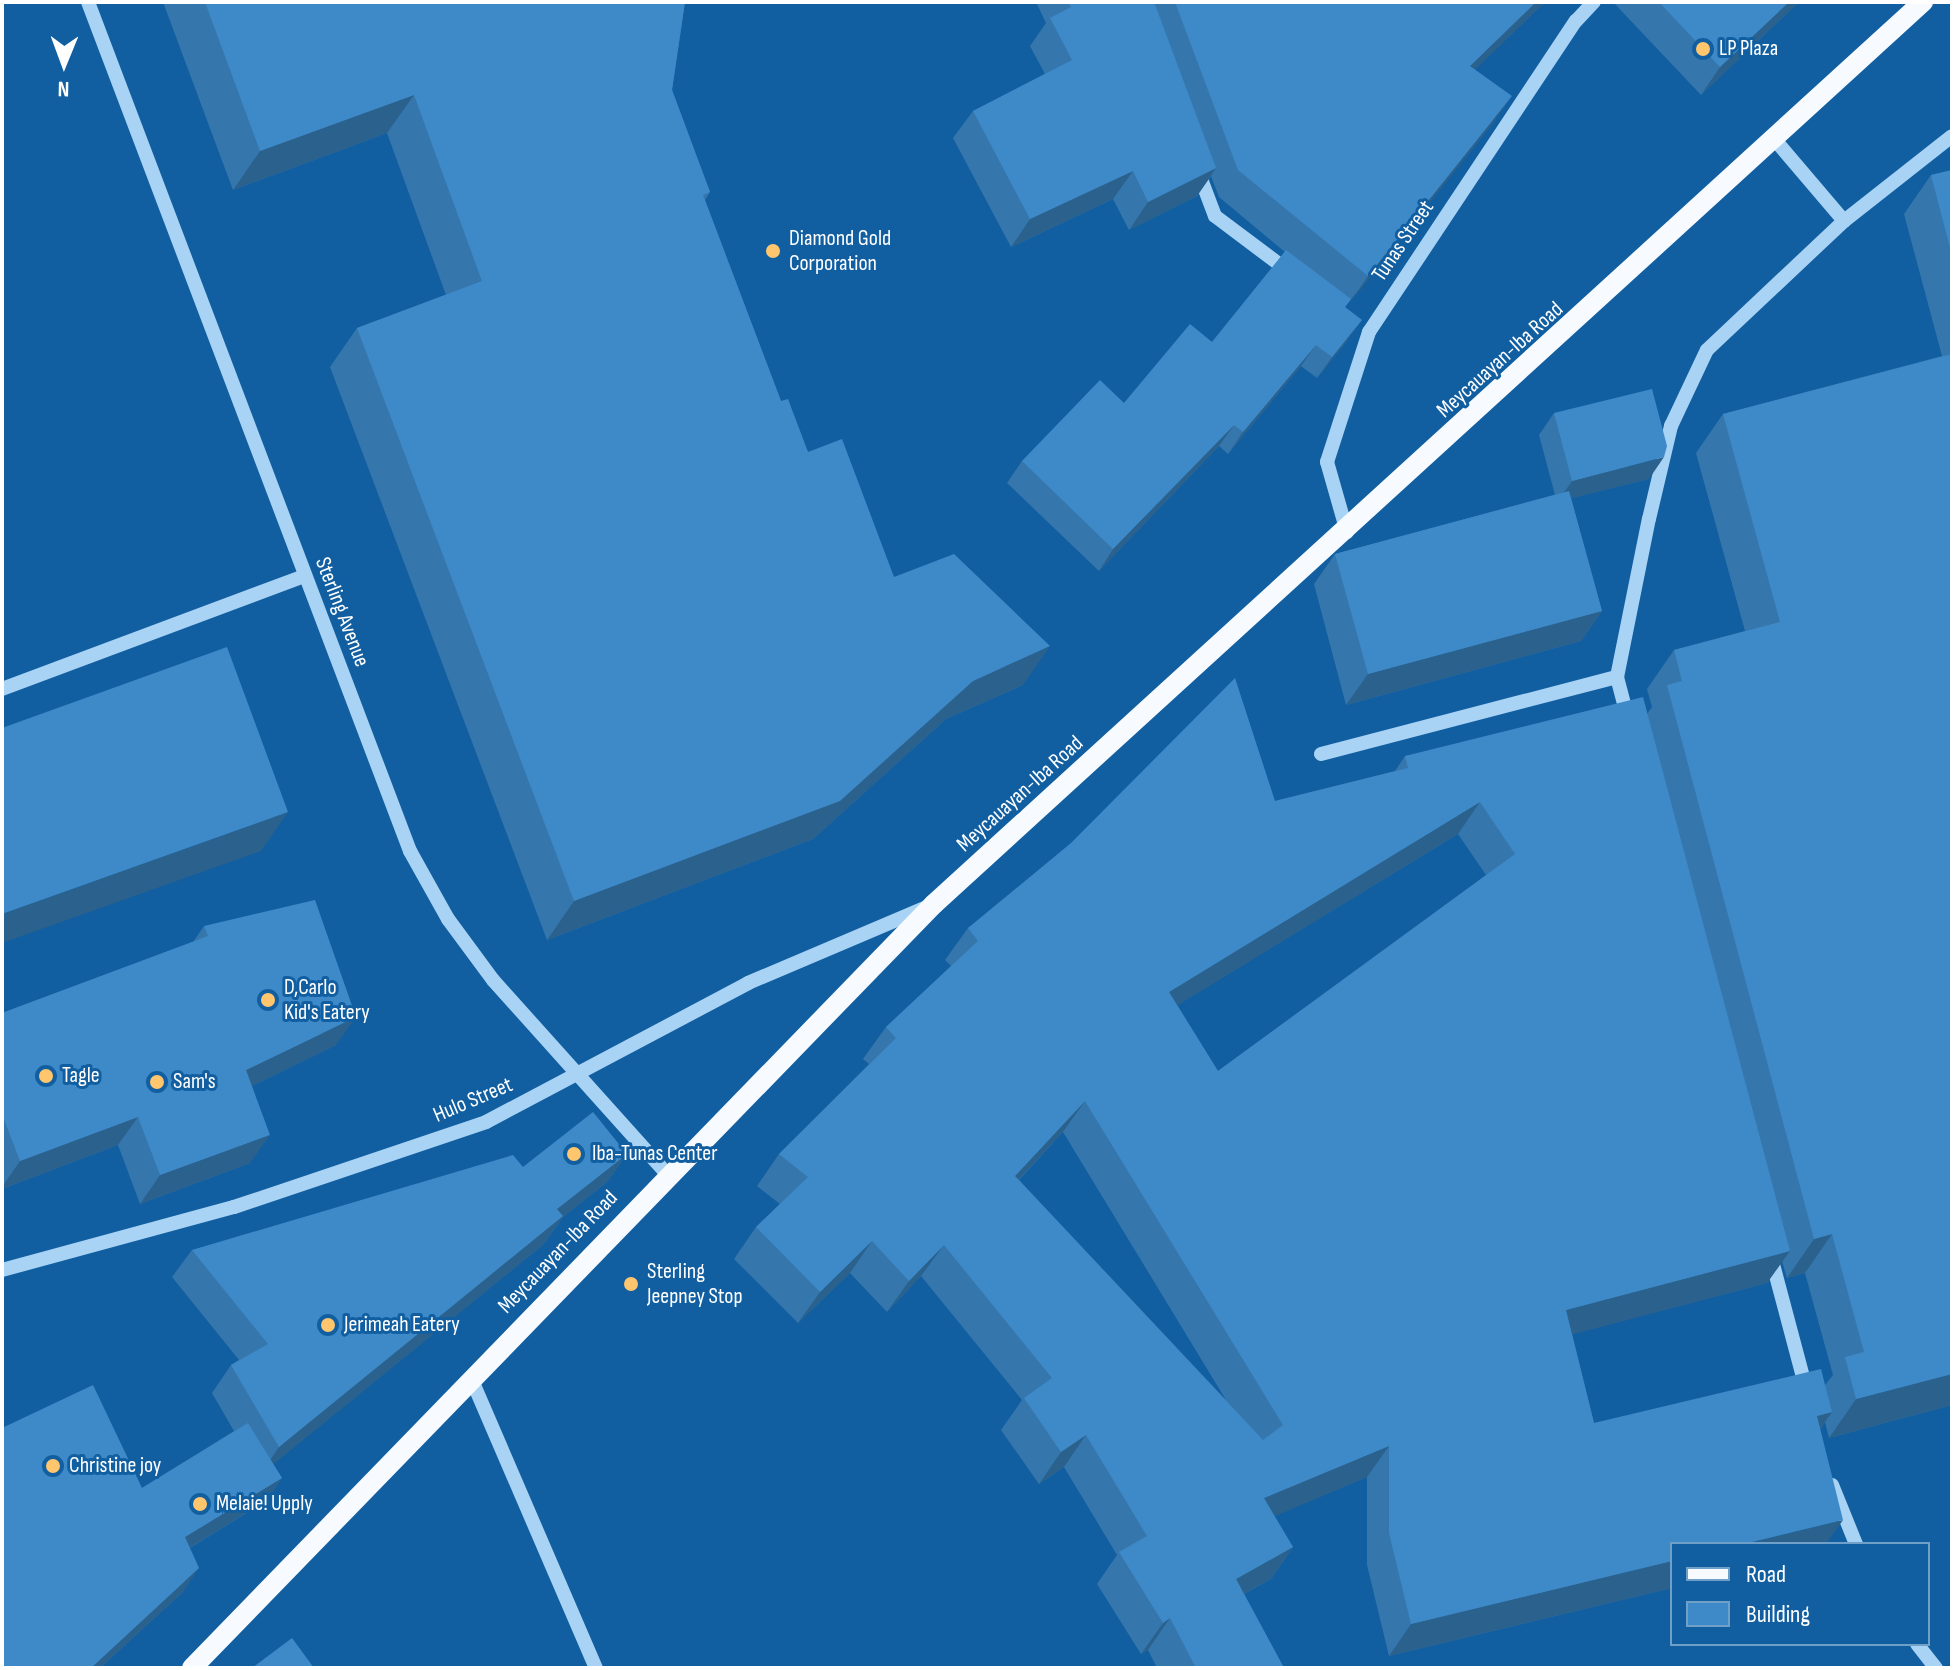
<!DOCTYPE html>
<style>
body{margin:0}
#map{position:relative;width:1954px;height:1670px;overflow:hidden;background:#115fa1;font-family:"Sofia Sans Condensed",sans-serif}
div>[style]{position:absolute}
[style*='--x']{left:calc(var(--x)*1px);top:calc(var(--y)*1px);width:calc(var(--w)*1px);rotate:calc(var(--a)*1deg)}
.minor>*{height:14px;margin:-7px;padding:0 7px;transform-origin:7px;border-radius:7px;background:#a9d3f5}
.major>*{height:20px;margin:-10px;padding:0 10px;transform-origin:10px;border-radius:10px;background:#f7fbff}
.wall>*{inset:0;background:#3577ad}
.shaded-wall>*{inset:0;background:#2b618d}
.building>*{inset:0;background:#3e8ac9}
.dots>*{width:22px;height:22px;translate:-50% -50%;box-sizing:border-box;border:4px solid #115fa1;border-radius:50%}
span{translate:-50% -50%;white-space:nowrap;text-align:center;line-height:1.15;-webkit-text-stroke:6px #115fa1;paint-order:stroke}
.poi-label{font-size:22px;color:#fff}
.left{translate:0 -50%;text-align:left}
.street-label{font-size:22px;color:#fff}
.frame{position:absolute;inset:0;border:4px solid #fff;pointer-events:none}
.legend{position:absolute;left:1670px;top:1542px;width:260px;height:104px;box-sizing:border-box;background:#115fa1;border:2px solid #709fc7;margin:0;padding:10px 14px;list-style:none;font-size:24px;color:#fff}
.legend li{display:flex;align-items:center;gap:16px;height:40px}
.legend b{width:40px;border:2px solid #709fc7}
.north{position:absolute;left:24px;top:24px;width:80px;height:80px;-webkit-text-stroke:6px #115fa1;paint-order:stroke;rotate:181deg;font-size:22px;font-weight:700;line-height:32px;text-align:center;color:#fff}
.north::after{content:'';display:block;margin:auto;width:28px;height:36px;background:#fff;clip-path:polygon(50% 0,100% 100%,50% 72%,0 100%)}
</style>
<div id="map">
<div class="minor">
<i style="--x:88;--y:2;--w:908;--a:69.23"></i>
<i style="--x:410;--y:851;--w:78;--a:60.8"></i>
<i style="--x:448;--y:919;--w:76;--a:53.6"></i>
<i style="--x:493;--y:980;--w:261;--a:48.1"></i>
<i style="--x:1776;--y:141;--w:105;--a:49.6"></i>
<i style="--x:1198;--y:171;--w:48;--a:69.3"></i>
<i style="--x:1215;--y:216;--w:95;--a:36.9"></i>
<i style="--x:1347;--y:532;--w:73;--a:-105.9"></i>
<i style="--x:1327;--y:462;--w:137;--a:-72.1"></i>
<i style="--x:1369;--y:332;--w:374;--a:-56.4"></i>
<i style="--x:1576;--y:21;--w:26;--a:-47"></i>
<i style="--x:2;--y:689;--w:322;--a:-20.5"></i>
<i style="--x:1628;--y:719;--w:43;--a:-104.7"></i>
<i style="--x:1617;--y:677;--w:161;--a:-78.6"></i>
<i style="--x:1649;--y:519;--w:96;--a:-76.7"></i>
<i style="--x:1671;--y:426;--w:84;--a:-64.7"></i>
<i style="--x:1707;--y:350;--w:188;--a:-43.3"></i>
<i style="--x:1844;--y:221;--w:137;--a:-38.2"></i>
<i style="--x:1321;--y:754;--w:306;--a:-14.6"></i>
<i style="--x:1770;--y:1253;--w:144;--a:75.1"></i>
<i style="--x:2;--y:1270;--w:240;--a:-15.2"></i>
<i style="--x:234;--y:1207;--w:266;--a:-18.6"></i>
<i style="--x:486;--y:1122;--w:297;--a:-27.9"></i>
<i style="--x:748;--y:983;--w:197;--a:-23"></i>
<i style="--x:471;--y:1378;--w:316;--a:66.7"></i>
<i style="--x:1832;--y:1485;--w:64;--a:67.9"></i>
<i style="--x:1917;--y:1644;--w:31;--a:52"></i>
</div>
<div class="major">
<i style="--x:192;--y:1668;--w:1065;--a:-45.84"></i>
<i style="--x:934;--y:904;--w:1339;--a:-42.37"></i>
</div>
<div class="wall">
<i style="clip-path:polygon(163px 2px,685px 2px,672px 90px,710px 192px,705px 200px,781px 401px,808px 452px,894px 577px,1023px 685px,946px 719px,813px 839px,547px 940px,330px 367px,357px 328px,446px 295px,387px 133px,233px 190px)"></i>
<i style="clip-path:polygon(1036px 2px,1545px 2px,1475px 69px,1493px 123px,1345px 307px,1347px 341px,1317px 378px,1301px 366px,1228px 454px,1219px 446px,1099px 571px,1007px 483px,1022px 461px,1124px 403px,1212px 342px,1285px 252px,1219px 197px,1211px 176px,1197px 196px,1129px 230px,1113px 199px,1011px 247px,953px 138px,973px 111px,1045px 74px,1030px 46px,1046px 23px)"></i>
<i style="clip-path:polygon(1613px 2px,1799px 2px,1701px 95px)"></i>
<i style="clip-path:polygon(evenodd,1952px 170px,1952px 1405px,1829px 1438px,1825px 1422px,1821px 1428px,1672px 1544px,1672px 1588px,1389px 1656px,1367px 1565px,1367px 1477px,1274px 1516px,1293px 1547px,1271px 1579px,1244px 1594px,1284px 1668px,1157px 1668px,1148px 1650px,1141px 1654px,1097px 1584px,1117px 1555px,1064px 1467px,1039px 1484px,1001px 1430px,1022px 1400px,921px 1276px,887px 1312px,850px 1273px,798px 1323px,734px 1259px,756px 1227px,780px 1204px,757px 1186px,779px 1154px,869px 1064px,863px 1059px,886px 1027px,951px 966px,945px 960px,968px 928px,1275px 801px,1395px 771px,1405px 756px,1647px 714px,1652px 707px,1647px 689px,1674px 650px,1745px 631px,1696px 453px,1723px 414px,1942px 356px,1904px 214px,1931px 175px,1952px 170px,1458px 834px,1486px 875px,1218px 1071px,1177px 1005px,1458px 834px,1952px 170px,1063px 1132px,1226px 1400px,1019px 1180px,1063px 1132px,1952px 170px,1782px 1261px,1787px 1278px,1805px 1273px,1833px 1375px,1825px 1385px,1594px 1423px,1572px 1334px,1767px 1283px,1782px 1261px)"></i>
<i style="clip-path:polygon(1554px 413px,1649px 479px,1571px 498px,1602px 611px,1581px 641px,1346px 705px,1314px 584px,1335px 554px,1555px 495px,1539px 435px)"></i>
<i style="clip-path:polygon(204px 926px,336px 1045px,252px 1086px,250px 1163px,140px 1204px,118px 1145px,2px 1189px,2px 1013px,193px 942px)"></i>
<i style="clip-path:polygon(627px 1154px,607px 1182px,563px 1217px,544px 1244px,273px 1464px,282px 1478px,266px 1501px,190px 1548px,183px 1592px,100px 1668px,2px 1668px,142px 1488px,234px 1431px,212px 1393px,231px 1365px,239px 1360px,172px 1277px,192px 1250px,523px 1167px)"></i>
</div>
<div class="shaded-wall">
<i style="clip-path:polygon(1536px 2px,1545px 2px,1451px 93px,1470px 66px)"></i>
<i style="clip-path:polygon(1789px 2px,1799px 2px,1701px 95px,1720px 67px)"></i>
<i style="clip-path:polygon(414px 95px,387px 133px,233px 190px,260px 151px)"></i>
<i style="clip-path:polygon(1512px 96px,1493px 123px,1349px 304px,1368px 276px)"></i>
<i style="clip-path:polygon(1216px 168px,1197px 196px,1129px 230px,1148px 202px)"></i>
<i style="clip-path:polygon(1133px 171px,1113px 199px,1011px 247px,1030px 219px)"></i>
<i style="clip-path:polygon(1362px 320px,1347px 341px,1317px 378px,1332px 357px)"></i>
<i style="clip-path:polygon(1316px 345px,1301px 366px,1228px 454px,1243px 432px)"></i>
<i style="clip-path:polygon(1234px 425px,1219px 446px,1099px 571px,1113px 549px)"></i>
<i style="clip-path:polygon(1664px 457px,1649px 479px,1557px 502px,1572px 481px)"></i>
<i style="clip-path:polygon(1602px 611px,1581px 641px,1346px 705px,1368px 674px)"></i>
<i style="clip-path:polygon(1050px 646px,1023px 685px,946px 719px,813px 839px,547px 940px,574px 901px,973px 681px)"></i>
<i style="clip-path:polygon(1480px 802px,1458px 834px,1147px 1024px,1169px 992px)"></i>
<i style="clip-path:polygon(288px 812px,261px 851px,2px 943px,2px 914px)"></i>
<i style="clip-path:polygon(356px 1017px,336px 1045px,226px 1099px,246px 1070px)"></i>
<i style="clip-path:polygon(1085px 1101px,1063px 1132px,993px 1207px,1015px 1176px)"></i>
<i style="clip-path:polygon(138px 1117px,118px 1145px,2px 1189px,2px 1187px,20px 1161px)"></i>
<i style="clip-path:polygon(270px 1135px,250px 1163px,140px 1204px,160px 1175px)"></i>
<i style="clip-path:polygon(627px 1154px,607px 1182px,563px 1217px,544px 1244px,260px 1475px,279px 1447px,557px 1209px)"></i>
<i style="clip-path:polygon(1832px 1234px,1805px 1273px,1787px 1278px,1814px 1239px)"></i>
<i style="clip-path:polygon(872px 1241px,850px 1273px,798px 1323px,820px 1292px)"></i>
<i style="clip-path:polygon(944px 1245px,921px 1276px,887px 1312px,909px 1281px)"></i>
<i style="clip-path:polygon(1790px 1251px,1767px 1283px,1544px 1342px,1566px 1310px)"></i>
<i style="clip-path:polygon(1952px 1374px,1952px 1405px,1829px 1438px,1856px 1399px)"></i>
<i style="clip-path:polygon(1832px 1412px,1810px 1443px,1817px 1416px)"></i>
<i style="clip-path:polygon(1086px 1435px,1064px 1467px,1039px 1484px,1061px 1452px)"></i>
<i style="clip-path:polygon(1389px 1446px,1367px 1477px,1242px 1530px,1264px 1498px)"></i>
<i style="clip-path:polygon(282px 1478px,266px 1501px,168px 1561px,185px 1537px)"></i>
<i style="clip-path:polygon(1843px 1520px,1826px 1544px,1744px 1544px)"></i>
<i style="clip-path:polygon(1293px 1547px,1271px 1579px,1214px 1610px,1236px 1579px)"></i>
<i style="clip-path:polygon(1672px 1561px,1672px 1588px,1389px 1656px,1411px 1624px)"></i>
<i style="clip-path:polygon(199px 1568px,183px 1592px,100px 1668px,91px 1668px)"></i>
<i style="clip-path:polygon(1170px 1618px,1148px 1650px,1141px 1654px,1163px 1623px)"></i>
</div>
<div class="building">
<i style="clip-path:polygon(205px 2px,685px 2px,672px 90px,710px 192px,703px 195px,781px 401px,788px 399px,808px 452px,842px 439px,894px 577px,954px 554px,1050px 646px,973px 681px,840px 801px,574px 901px,357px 328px,482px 281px,414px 95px,260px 151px)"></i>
<i style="clip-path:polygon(1068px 2px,1154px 2px,1216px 168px,1148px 202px,1133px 171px,1030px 219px,973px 111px,1072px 60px,1050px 18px,1071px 7px)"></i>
<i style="clip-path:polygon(1175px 2px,1536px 2px,1470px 66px,1512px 96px,1368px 276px,1238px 170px)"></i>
<i style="clip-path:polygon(1659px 2px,1789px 2px,1720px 67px)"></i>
<i style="clip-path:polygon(1952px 170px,1952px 255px,1931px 175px)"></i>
<i style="clip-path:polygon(1286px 250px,1351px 299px,1345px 307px,1362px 320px,1332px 357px,1316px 345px,1243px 432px,1234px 425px,1113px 549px,1022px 461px,1100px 380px,1124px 403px,1190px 324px,1212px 342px)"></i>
<i style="clip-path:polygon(1952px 354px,1952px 1374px,1856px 1399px,1845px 1357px,1864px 1352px,1832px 1234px,1814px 1239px,1667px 685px,1682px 681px,1674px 650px,1780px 622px,1723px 414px)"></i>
<i style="clip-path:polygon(1652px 389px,1667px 446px,1664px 457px,1572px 481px,1554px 413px)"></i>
<i style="clip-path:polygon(1569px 491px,1602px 611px,1368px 674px,1335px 554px)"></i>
<i style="clip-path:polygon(227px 647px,288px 812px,2px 914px,2px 728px)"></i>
<i style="clip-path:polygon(evenodd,1235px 678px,1275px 801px,1408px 768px,1405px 756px,1643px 697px,1790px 1251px,1566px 1310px,1594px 1423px,1821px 1369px,1832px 1412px,1817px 1416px,1843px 1520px,1744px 1544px,1672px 1544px,1672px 1561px,1411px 1624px,1389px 1533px,1389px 1446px,1264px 1498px,1293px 1547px,1236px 1579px,1284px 1668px,1196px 1668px,1170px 1618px,1163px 1623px,1119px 1552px,1147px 1536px,1086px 1435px,1061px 1452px,1024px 1398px,1052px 1378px,944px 1245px,909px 1281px,872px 1241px,820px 1292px,756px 1227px,808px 1177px,779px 1154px,896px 1038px,886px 1027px,978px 941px,968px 928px,1071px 843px,1235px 678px,1480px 802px,1515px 854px,1218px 1071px,1169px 992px,1480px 802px,1235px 678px,1085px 1101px,1283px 1425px,1263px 1440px,1015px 1176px,1085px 1101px)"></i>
<i style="clip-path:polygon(315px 900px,356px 1017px,246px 1070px,270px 1135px,160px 1175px,138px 1117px,20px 1161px,2px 1114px,2px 1013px,208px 936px,204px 926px)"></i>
<i style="clip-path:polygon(593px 1112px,627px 1154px,557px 1209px,563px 1216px,279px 1447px,231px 1365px,268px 1344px,192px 1250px,513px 1155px,523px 1167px)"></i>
<i style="clip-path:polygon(93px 1385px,142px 1488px,248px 1423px,282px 1478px,185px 1537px,199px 1568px,91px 1668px,2px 1668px,2px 1428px)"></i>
<i style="clip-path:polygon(292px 1638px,314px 1668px,252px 1668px)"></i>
</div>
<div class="dots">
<i style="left:1703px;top:49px;background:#ffc66d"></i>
<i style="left:773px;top:251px;background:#ffc66d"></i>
<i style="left:268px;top:1000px;background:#ffc66d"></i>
<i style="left:46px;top:1076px;background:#ffc66d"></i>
<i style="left:157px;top:1082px;background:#ffc66d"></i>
<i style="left:574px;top:1154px;background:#ffc66d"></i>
<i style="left:631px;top:1284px;background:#ffc66d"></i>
<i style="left:328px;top:1325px;background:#ffc66d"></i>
<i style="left:53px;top:1466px;background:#ffc66d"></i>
<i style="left:200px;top:1504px;background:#ffc66d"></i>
</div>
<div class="poi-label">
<span class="left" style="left:1719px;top:49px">LP Plaza</span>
<span class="left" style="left:789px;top:251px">Diamond Gold<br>Corporation</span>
<span class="left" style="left:284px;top:1000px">D,Carlo<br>Kid's Eatery</span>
<span class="left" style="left:62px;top:1076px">Tagle</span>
<span class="left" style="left:173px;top:1082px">Sam's</span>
<span class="left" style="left:592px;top:1154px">Iba-Tunas Center</span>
<span class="left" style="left:647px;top:1284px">Sterling<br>Jeepney Stop</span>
<span class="left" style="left:344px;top:1325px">Jerimeah Eatery</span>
<span class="left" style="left:69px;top:1466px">Christine joy</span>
<span class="left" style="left:216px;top:1504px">Melaie! Upply</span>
</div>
<div class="street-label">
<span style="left:1403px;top:241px;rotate:-56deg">Tunas Street</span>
<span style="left:1500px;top:360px;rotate:-42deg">Meycauayan-Iba Road</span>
<span style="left:342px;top:612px;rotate:69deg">Sterling Avenue</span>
<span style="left:1020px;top:794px;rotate:-42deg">Meycauayan-Iba Road</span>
<span style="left:473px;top:1100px;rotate:-23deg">Hulo Street</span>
<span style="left:558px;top:1252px;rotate:-46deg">Meycauayan-Iba Road</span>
</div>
<div class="frame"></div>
<ul class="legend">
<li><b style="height:10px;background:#f7fbff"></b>Road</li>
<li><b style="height:22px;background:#3e8ac9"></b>Building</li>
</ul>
<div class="north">N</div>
</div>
